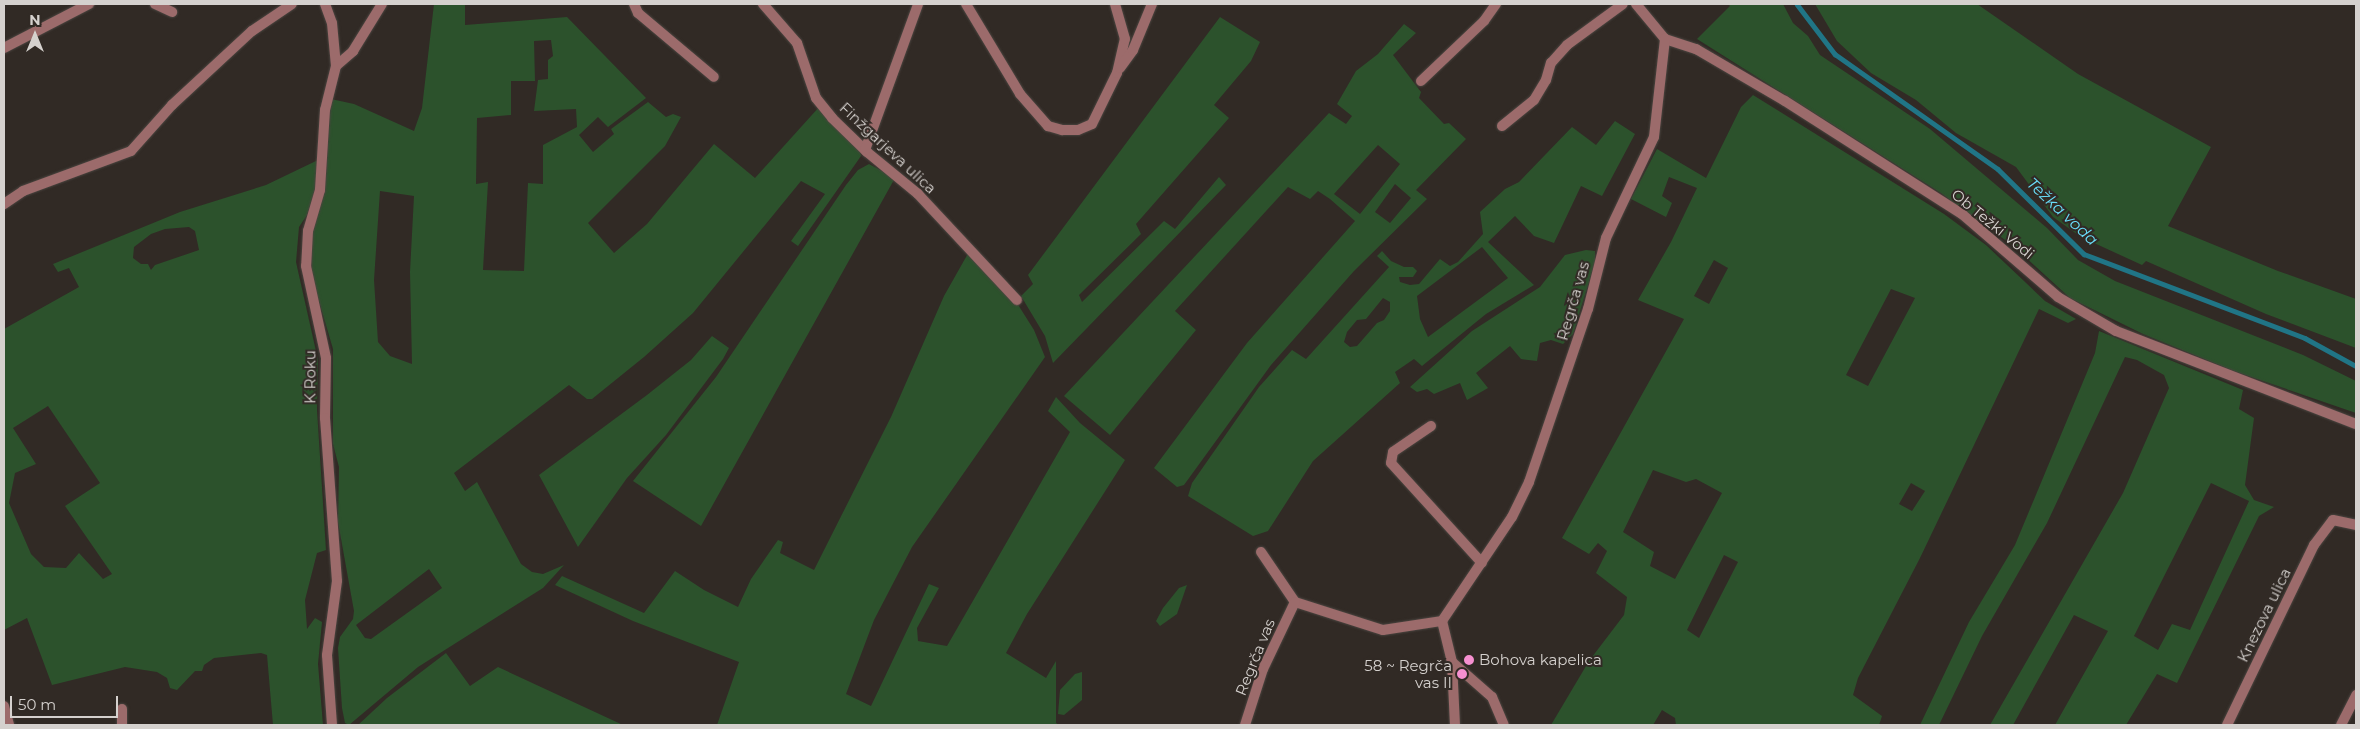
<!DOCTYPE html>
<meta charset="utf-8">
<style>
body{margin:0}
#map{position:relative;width:2360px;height:729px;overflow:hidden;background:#312a25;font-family:Montserrat,sans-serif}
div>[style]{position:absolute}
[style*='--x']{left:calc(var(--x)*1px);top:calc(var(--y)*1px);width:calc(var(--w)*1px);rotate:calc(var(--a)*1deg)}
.green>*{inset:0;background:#2c522c}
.stream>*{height:4.5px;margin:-2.25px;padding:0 2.25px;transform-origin:2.25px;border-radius:2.25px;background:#207586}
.roads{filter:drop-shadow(0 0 1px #4b4540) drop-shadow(0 0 1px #4b4540)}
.minor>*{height:10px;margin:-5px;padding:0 5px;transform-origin:5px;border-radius:5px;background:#9c6b6b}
.dots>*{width:14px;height:14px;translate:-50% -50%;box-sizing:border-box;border:2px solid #312a25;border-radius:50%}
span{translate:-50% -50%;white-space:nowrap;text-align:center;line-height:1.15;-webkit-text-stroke:4px #312a25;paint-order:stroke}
.street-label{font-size:15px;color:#d5d1ce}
.poi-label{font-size:15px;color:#d5d1ce}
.left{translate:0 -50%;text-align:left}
.right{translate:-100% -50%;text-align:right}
.water-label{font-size:16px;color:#69def9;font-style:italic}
.frame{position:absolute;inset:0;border:5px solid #d5d1ce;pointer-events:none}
.north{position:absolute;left:10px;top:10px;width:50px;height:50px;-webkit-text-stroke:4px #312a25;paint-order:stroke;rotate:0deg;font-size:14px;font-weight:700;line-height:20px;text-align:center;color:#d5d1ce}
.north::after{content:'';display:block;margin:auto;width:18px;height:22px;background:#d5d1ce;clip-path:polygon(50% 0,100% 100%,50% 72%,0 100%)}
.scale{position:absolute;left:10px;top:696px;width:108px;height:22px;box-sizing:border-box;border:2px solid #d5d1ce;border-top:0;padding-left:6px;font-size:15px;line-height:18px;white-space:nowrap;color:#d5d1ce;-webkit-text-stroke:4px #312a25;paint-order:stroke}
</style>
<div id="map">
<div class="green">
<i style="clip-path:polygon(evenodd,434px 4px,465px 4px,465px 25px,567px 17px,646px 98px,608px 127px,598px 117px,579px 135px,593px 152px,614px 134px,611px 129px,648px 102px,666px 117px,673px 114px,681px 117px,665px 146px,588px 223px,614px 253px,647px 224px,714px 144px,755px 178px,820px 106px,860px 150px,861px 156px,798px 246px,791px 241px,825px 194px,801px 181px,693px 313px,644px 357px,592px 399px,587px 399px,569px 385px,454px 473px,465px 491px,477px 482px,521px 564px,532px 572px,543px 574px,564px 565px,543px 588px,418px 667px,349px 725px,345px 723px,342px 708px,338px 648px,340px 637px,353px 619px,354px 611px,338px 522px,339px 467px,333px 444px,333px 349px,312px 277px,311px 237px,326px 177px,331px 99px,354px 104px,414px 131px,422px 108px,434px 4px,551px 40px,553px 56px,548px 60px,548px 79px,538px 80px,534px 111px,576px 109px,577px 127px,543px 145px,543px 184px,528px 183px,524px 271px,483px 270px,488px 182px,476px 184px,477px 118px,511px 115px,511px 81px,535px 81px,534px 41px,551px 40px,434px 4px,380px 191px,414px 196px,410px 272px,412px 364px,390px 356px,378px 342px,374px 280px,380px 191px,434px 4px,429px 569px,442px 588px,371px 639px,365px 638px,356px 625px,429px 569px)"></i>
<i style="clip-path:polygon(1728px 4px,1783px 4px,1793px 23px,1808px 36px,1820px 55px,1930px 129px,2047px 228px,2078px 260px,2115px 281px,2303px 355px,2356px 381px,2356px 413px,2234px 371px,2143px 334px,2070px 298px,2012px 245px,1941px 193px,1697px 39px,1730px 6px)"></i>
<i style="clip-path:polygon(1815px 4px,1977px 4px,2078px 74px,2211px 147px,2168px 226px,2278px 271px,2356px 299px,2356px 348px,2266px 314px,2146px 261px,2142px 265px,2081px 237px,2053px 217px,2016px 167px,1956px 133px,1916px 100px,1871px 73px,1837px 41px)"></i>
<i style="clip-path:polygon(1220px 17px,1260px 42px,1251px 61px,1214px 105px,1229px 118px,1136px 224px,1141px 234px,1079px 295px,1082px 302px,1164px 221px,1175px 229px,1219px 177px,1226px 185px,1053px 363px,1045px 336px,1021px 296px,1033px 284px,1028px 275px)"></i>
<i style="clip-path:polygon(evenodd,1404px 24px,1416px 33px,1393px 55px,1421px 92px,1419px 98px,1444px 124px,1449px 123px,1466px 139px,1416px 190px,1427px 199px,1354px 271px,1271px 365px,1184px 485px,1177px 487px,1154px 468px,1247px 343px,1355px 221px,1330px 199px,1318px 191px,1310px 199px,1288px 187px,1175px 311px,1196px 330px,1110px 435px,1064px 396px,1329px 113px,1346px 124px,1352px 116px,1337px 104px,1356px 71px,1378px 54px,1404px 24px,1378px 145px,1400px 164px,1360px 214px,1334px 194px,1378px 145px,1404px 24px,1395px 184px,1411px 198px,1390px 223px,1375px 212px,1395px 184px)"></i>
<i style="clip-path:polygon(evenodd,1753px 95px,1944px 214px,1986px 245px,2045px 301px,2076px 319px,2068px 323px,2039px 309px,1920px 558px,1858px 678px,1853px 695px,1882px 716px,1879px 725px,1676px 725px,1675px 718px,1662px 710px,1653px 725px,1551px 725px,1589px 661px,1624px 615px,1627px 597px,1596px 573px,1607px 551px,1598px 543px,1589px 554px,1562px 538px,1684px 319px,1638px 300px,1671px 242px,1697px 188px,1669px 177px,1662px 196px,1672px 203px,1666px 217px,1631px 199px,1657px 149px,1706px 178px,1741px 107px,1753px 95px,1714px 260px,1728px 268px,1709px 304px,1694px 296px,1714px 260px,1753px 95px,1891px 289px,1915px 298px,1868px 386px,1846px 375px,1891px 289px,1753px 95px,1653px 470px,1686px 482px,1696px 479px,1722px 493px,1675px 579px,1650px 566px,1654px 552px,1623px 532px,1653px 470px,1753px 95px,1911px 483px,1925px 491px,1912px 511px,1899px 504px,1911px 483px,1753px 95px,1724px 555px,1738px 562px,1699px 638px,1687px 630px,1724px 555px)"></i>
<i style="clip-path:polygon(evenodd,1615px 121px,1635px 134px,1602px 196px,1581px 186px,1554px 243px,1534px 236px,1515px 216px,1488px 242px,1534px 285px,1486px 314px,1422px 366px,1414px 359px,1395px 372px,1400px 383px,1313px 461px,1268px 531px,1253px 536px,1188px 496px,1192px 483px,1259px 387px,1292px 350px,1306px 359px,1389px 267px,1377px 256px,1382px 251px,1391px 261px,1404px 267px,1413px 267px,1417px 271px,1413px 277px,1399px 277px,1400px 282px,1410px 285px,1419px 284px,1440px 259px,1450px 266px,1458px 262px,1483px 234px,1480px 212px,1505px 189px,1519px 182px,1572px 127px,1596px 145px,1615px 121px,1482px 247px,1508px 278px,1428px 337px,1420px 319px,1417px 296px,1482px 247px,1615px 121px,1383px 298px,1390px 302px,1390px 311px,1384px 320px,1377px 323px,1357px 346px,1350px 347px,1344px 342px,1347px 332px,1357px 320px,1366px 319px,1383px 298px)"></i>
<i style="clip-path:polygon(evenodd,318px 160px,315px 190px,307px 215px,299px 227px,296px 262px,318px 360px,317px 410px,326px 550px,317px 553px,305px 600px,307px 629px,315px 618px,322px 622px,318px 664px,323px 725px,273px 725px,267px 655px,261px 653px,214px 658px,204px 665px,202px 671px,195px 671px,177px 690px,170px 688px,167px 678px,157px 672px,125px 667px,52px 685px,27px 618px,4px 630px,4px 329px,79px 287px,69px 268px,58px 272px,53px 264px,180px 212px,266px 185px,318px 160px,189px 227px,195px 231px,199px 250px,155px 265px,151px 270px,148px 264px,141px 264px,133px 258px,134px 247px,151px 234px,165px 229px,189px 227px,318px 160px,48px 406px,100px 483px,65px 506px,112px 574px,103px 579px,79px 553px,66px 568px,44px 567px,31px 554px,9px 503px,15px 473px,36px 464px,13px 428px,48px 406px)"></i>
<i style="clip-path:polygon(869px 164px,895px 178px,701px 526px,633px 481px,716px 377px,846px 185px,858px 170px)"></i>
<i style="clip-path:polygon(970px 250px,1015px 300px,1034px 330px,1045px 357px,912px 547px,874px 620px,846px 694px,871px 706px,929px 584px,939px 588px,917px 628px,918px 641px,947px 646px,1070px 432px,1048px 411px,1056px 397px,1080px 423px,1125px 460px,1027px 614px,1006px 653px,1046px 678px,1056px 661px,1056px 723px,1059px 725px,717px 725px,739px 662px,633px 621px,555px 585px,562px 576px,644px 613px,675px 571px,704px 590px,738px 607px,751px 579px,778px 540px,783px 542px,780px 553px,814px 570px,891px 417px,944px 296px)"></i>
<i style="clip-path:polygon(1586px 250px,1595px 251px,1595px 262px,1573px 334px,1563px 344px,1551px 340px,1540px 343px,1537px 361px,1521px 359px,1510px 346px,1476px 373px,1488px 388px,1467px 400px,1460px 383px,1434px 394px,1427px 389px,1417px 392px,1410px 387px,1472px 331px,1540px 287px,1565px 255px)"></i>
<i style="clip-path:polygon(evenodd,2099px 331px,2243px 390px,2239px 409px,2254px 418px,2245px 485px,2254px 500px,2274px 507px,2259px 516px,2177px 683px,2157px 674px,2126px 725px,2055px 725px,2108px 631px,2074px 615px,2013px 725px,1990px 725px,2123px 493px,2169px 388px,2164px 375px,2137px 360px,2125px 357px,2047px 523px,1982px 636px,1939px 725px,1920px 725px,1969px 622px,2015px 545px,2095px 353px,2099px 331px,2211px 483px,2249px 501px,2190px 630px,2172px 624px,2158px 650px,2134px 636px,2211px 483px)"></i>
<i style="clip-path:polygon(712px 336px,729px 348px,723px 359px,666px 435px,627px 478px,578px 547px,539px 475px,647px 395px,691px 360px)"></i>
<i style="clip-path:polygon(1187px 585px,1177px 614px,1160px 626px,1156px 621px,1163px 608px,1179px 588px)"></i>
<i style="clip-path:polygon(446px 653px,470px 686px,498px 667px,623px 725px,358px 725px,387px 698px)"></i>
<i style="clip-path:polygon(1082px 672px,1082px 700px,1064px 715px,1058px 714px,1060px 690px,1075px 674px)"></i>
</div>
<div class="stream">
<i style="--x:1797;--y:4;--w:63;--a:52.8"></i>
<i style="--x:1835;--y:54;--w:199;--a:35.2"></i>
<i style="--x:1998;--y:169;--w:121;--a:44.7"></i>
<i style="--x:2084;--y:254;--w:236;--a:20.8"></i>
<i style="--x:2305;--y:338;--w:58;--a:28.8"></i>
</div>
<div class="roads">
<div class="minor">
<i style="--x:155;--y:4;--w:19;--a:25"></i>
<i style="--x:325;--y:4;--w:20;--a:70"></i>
<i style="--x:332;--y:23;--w:43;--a:84.7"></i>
<i style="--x:336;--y:66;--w:45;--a:104"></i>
<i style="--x:325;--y:110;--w:80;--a:93.6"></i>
<i style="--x:320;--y:190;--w:43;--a:106.3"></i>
<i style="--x:308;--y:231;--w:35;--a:93"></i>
<i style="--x:306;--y:266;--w:94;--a:77.7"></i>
<i style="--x:326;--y:358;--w:60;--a:91"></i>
<i style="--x:325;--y:418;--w:163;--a:85.8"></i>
<i style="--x:337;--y:581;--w:75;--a:97.7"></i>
<i style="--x:327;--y:655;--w:70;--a:85.9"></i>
<i style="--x:634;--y:4;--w:10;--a:66"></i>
<i style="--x:638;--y:13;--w:99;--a:40.1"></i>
<i style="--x:763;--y:4;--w:52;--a:48.9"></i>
<i style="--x:797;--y:43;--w:58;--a:70.9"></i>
<i style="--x:816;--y:98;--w:26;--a:51"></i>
<i style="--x:832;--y:118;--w:49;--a:44.2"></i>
<i style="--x:867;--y:152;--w:66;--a:39.5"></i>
<i style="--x:918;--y:194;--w:145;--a:47"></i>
<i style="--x:966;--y:4;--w:105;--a:59"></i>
<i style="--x:1020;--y:94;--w:43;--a:48.8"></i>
<i style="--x:1048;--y:126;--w:15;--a:16"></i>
<i style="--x:1062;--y:130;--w:16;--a:0"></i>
<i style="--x:1078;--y:130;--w:15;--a:-23"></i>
<i style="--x:1092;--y:124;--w:57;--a:-63.9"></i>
<i style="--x:1117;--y:73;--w:35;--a:-77"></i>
<i style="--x:1125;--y:39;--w:36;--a:-106"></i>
<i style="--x:1636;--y:4;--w:45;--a:50.4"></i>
<i style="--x:1665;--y:39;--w:33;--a:18"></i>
<i style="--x:1696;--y:49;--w:103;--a:30.3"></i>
<i style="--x:1785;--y:101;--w:210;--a:32.6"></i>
<i style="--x:1962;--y:214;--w:127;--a:40.8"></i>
<i style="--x:2058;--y:297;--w:67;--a:30.4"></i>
<i style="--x:2116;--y:331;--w:257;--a:21.2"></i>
<i style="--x:4;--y:48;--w:96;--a:-27.4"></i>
<i style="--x:336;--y:66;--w:23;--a:-41"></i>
<i style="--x:353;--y:51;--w:55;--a:-58.3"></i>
<i style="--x:1120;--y:68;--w:22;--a:-54"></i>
<i style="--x:1133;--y:50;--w:50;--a:-67.6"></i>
<i style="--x:1421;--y:81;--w:87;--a:-43.6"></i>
<i style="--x:1484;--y:21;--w:21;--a:-55"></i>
<i style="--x:1502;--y:126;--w:41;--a:-39.1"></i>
<i style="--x:1534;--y:100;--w:23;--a:-59"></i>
<i style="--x:1546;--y:80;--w:18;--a:-74"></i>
<i style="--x:1551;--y:63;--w:24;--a:-48"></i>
<i style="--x:1567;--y:45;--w:69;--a:-36.2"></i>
<i style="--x:865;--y:150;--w:155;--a:-70"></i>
<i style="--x:4;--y:204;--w:23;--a:-34"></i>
<i style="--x:23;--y:191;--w:115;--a:-20.3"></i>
<i style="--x:131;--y:151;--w:62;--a:-48.3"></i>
<i style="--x:172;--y:105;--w:109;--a:-42.8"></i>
<i style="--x:252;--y:31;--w:48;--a:-34"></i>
<i style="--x:1431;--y:426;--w:46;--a:145.6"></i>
<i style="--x:1393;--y:452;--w:11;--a:100"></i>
<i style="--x:1391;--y:463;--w:135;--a:47.7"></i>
<i style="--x:1261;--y:552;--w:60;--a:55.8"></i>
<i style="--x:1295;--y:602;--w:92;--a:17.7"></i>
<i style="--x:1383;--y:630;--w:60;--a:-8.7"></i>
<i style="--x:1442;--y:621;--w:125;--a:-56.1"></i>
<i style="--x:1512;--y:517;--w:39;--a:-64"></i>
<i style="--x:1529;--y:482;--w:183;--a:-71.2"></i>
<i style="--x:1588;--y:309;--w:73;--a:-75.8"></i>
<i style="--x:1606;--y:238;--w:112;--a:-64.6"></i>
<i style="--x:1654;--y:137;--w:99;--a:-83.6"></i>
<i style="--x:1442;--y:621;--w:42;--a:76.3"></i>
<i style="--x:1452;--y:662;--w:63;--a:87.3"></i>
<i style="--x:1452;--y:662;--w:53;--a:41.2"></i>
<i style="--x:1492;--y:697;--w:30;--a:67"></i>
<i style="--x:4;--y:706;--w:20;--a:75"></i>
<i style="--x:122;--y:709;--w:16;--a:90"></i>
<i style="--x:1245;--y:725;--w:59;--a:-72.2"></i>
<i style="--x:1263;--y:669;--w:74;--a:-64.5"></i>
<i style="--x:2227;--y:725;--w:200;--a:-64.2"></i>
<i style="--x:2314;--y:545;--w:31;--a:-53"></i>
<i style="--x:2333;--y:520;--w:24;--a:12"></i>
<i style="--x:2341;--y:725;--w:34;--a:-63"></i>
</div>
</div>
<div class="dots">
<i style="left:1469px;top:660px;background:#f690d0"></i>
<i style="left:1462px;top:674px;background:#f690d0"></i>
</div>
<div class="street-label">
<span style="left:888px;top:148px;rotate:43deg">Finžgarjeva ulica</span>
<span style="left:1993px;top:224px;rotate:39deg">Ob Težki Vodi</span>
<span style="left:1573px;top:301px;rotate:-74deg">Regrča vas</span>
<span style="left:310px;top:377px;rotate:-90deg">K Roku</span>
<span style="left:2264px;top:615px;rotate:-64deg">Knezova ulica</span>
<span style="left:1255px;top:657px;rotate:-68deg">Regrča vas</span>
</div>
<div class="poi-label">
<span class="left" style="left:1479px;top:660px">Bohova kapelica</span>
<span class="right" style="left:1452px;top:674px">58 ~ Regrča<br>vas II</span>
</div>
<div class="water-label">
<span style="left:2062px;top:212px;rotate:43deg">Težka voda</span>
</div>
<div class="frame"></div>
<div class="north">N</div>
<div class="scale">50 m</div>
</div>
